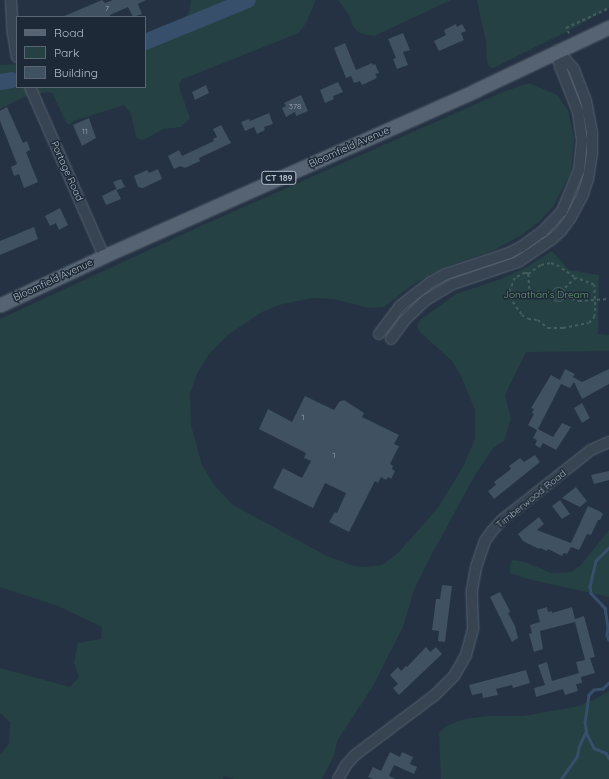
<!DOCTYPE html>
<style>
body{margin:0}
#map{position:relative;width:609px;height:779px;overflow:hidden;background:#243243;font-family:Quicksand,sans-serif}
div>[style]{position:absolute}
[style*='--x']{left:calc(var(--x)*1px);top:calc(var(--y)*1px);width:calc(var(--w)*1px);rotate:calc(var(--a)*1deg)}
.green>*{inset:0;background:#264143}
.stream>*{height:2.5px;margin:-1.25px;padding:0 1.25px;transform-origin:1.25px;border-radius:1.25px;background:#374f6b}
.river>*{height:16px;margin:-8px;padding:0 8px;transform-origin:8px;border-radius:8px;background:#374f6b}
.building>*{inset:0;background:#405162}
.path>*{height:1.5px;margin-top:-0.75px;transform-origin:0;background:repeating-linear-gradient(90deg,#445e60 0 3px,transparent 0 6px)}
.path>.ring{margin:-0.75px;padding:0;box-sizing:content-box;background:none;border:1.5px solid #445e60;border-radius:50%}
.roads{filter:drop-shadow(0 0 1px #56626f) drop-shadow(0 0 1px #56626f)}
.minor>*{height:10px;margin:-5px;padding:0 5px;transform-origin:5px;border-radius:5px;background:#384452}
.major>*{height:13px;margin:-6.5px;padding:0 6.5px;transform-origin:6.5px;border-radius:6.5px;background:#566372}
span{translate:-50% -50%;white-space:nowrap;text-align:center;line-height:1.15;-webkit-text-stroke:3px #1d2937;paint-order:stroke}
.number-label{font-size:8px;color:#98a4b2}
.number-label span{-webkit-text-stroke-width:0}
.shield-label span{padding:1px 3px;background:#1d2937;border:1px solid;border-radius:3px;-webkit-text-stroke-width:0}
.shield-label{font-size:9px;color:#b5bfcc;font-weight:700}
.street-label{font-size:10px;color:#b5bfcc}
.park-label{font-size:10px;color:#6b9f74}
.legend{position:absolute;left:16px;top:16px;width:130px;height:72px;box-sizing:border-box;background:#1d2937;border:1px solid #5a6573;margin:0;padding:5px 7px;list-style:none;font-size:12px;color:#b5bfcc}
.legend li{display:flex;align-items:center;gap:8px;height:20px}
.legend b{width:20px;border:1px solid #5a6573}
</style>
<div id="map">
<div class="green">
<i style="clip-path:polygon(191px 0,316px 0,306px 23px,299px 33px,183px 79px,179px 84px,180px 90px,190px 118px,181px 127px,163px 129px,147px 138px,141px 140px,136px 137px,131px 114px,124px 105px,74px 121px,70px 124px,67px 124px,52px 93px,46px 92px,24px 97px,0 109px,0 65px,17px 64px,17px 87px,145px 87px,145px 35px,161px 26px,182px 21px,189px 12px)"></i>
<i style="clip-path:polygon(338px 0,451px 0,374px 36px,363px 34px,357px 31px,353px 26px,349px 15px)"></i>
<i style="clip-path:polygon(477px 0,609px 0,609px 8px,574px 28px,493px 68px,490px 67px,487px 62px,486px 42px)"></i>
<i style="clip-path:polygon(529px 83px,557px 95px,568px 110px,574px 138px,571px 172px,553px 207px,540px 221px,522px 235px,492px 251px,448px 266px,429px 275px,411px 286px,384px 307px,369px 308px,334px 299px,312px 298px,279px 305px,262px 312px,229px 334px,209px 354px,198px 372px,190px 393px,191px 425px,202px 465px,215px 486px,233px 505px,327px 556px,354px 566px,365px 567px,382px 565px,398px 553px,437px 509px,463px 467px,475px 439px,475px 410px,461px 376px,452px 361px,420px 332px,417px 326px,420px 320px,456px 294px,501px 279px,527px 267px,552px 251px,569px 270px,599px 275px,598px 334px,609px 335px,609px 351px,526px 352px,505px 395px,511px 419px,504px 441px,493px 448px,475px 475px,433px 552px,414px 590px,403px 627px,373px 686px,337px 741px,334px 756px,322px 779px,235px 779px,225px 776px,222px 779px,0 779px,0 755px,9px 744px,10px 722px,0 713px,0 668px,70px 687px,79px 677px,74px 663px,78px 643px,101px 639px,102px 627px,58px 606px,0 587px,0 319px,203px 225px,503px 92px)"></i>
<i style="clip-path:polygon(609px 530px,609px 597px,528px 579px,510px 573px,510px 565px,513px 560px,525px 562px,551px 573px,571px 572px,581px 565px)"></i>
<i style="clip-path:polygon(609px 691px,609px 779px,441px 779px,439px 733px,446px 726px,465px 719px,488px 716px,523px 716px,575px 707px,594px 700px)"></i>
</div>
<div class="stream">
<i style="--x:609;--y:548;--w:18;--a:135"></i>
<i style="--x:596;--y:561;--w:26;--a:103"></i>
<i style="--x:590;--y:586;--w:7;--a:82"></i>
<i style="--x:591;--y:593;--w:21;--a:47"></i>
<i style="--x:605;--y:608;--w:20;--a:81"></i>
<i style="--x:608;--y:628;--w:7;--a:98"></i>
<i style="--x:607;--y:635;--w:5;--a:68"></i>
<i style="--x:609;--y:683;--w:8;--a:135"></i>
<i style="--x:603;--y:689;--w:9;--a:174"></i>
<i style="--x:594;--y:690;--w:7;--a:135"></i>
<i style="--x:589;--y:695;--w:27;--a:98"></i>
<i style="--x:585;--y:722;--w:12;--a:81"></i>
<i style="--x:587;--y:734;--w:16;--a:63"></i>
<i style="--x:594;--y:748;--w:13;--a:23"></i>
<i style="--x:606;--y:753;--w:6;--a:59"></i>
<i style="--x:561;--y:779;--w:28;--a:-55"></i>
<i style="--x:577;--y:756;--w:10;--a:-79"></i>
<i style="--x:579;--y:746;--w:17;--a:-65"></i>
</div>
<div class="river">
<i style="--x:145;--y:42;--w:111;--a:-22.2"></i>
<i style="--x:0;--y:82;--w:12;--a:-9"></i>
</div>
<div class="building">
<i style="clip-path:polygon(102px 0,105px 3px,113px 0,146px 0,138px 4px,142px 14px,133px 17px,128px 7px,110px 15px,111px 17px,62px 17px)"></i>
<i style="clip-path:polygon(456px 24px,457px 27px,462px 24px,466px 31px,461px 33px,464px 40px,439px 51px,434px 41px,446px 35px,444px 30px)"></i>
<i style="clip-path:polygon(403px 33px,410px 50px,403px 52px,408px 65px,397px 69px,393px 59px,396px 58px,388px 39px)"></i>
<i style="clip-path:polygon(345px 43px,356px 70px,372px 63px,373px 65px,375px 64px,379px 73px,375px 74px,377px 77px,375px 79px,362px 85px,360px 81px,354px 83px,351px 76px,346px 78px,334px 48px)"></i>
<i style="clip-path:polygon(338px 82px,343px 92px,333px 96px,334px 99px,325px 103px,320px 90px)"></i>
<i style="clip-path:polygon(206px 85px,209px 93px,195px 100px,192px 92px)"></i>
<i style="clip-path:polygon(301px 95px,308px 111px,296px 116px,295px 112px,286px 117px,282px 108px,286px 106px,284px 103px)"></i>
<i style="clip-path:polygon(7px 107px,23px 143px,27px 141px,30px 150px,26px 152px,38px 182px,24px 188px,19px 174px,14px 176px,11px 167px,17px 164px,0 121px,0 111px)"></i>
<i style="clip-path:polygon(269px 113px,273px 124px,264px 127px,265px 130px,257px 134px,254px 127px,245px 131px,241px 122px,249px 119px,250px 121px)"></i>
<i style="clip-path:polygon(89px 118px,96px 138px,82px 146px,73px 125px)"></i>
<i style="clip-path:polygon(221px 125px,231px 143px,199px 158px,200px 161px,185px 168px,180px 166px,174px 169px,168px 156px,179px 150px,182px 156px,214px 141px,213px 139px,217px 137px,213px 129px)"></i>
<i style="clip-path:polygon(158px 169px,162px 179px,143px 188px,138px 187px,134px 176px,147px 170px,149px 173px)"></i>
<i style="clip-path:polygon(121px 179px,125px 187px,117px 190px,113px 182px)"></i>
<i style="clip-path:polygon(116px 189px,121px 199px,106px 205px,102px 196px)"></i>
<i style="clip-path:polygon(60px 208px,68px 225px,59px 230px,56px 223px,50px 226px,45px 216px)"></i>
<i style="clip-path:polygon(34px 227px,38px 239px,0 255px,0 241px)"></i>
<i style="clip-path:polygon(556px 290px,562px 290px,565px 295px,562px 300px,556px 300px,553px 295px)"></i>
<i style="clip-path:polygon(565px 369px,575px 374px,573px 377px,582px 382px,609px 369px,609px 384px,582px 399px,574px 382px,570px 388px,561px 384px,538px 429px,553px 437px,562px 423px,571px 427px,556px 450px,543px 443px,540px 448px,535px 445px,537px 440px,533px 438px,537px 430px,528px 425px,534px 414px,532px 413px,534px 409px,531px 408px,551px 375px,560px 380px)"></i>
<i style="clip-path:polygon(305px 396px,334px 410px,339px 402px,344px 400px,364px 413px,362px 417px,399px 435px,394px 444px,399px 446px,390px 464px,393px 466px,392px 469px,395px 471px,391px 479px,388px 477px,386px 480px,381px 477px,378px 483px,375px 481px,349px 532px,329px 522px,335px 512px,337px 513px,346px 493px,325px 483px,313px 508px,273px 488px,283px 468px,302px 478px,311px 461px,304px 458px,306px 453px,259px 429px,268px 409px,292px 422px)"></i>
<i style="clip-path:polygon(582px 403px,590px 418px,582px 423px,574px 408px)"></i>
<i style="clip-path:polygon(535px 455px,540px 462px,494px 499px,488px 491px,496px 485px,494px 482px,511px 469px,509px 466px,520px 458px,524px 462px)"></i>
<i style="clip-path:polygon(609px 471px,609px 480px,594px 484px,591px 475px)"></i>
<i style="clip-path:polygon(576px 487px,587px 501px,580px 507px,562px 498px)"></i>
<i style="clip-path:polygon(560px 500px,570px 514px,562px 519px,552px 506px)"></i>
<i style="clip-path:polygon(588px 506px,601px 512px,603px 514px,600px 520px,598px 520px,591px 535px,587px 534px,579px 550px,571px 547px,567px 554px,564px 553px,562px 556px,548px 549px,547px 551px,540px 548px,539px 549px,523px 541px,518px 534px,539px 517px,544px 524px,537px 530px,571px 543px)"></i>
<i style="clip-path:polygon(442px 585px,452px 586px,445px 642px,438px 641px,439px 631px,432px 630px,436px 599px,440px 599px)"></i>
<i style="clip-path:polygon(500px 592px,509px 609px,510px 612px,508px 613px,515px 626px,518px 638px,512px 642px,490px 597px)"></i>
<i style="clip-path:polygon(547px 607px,548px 612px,552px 611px,552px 613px,572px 607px,575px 619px,584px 616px,595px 657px,590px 658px,595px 673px,581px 677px,582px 683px,576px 684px,578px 691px,565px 695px,563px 689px,536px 697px,534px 688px,545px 685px,538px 665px,547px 662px,552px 681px,579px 673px,576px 662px,585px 660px,575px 622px,540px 631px,543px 649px,534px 652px,529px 634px,532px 633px,530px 625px,540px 622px,537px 610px)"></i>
<i style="clip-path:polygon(426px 647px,430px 652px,436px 647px,442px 654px,399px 695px,393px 688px,398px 684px,390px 675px,398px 667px,401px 671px,406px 666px,407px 667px)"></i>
<i style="clip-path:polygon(526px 670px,530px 683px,513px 688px,512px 685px,496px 689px,498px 695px,483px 698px,482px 693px,472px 695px,469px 685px)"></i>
<i style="clip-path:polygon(390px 752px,400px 757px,402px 752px,413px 757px,410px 764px,417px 767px,414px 774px,394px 765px,389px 776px,396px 779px,373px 779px,368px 777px,373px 767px,381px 771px)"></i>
</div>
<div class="path">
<i style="--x:569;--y:34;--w:7;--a:-117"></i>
<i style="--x:566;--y:28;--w:47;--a:-24.9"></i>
<i style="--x:528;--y:274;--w:16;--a:-35"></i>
<i style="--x:541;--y:265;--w:10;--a:-11"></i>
<i style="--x:551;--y:263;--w:6;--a:18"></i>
<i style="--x:557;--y:265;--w:23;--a:34"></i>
<i class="ring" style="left:552px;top:288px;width:12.5px;height:12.5px"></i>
<i style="--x:552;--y:294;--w:20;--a:-174"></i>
<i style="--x:532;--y:292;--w:4;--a:-135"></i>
<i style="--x:529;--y:289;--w:15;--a:-94"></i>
<i style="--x:528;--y:274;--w:3;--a:-162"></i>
<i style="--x:525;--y:273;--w:11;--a:153"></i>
<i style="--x:515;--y:278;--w:14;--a:111"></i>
<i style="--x:510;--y:291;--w:11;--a:75"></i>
<i style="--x:513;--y:302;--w:16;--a:55"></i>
<i style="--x:522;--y:315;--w:7;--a:34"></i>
<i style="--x:528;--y:319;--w:10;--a:6"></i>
<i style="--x:538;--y:320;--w:13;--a:39"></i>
<i style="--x:548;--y:328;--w:15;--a:0"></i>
<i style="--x:563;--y:328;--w:26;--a:-11"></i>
<i style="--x:589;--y:323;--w:8;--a:-50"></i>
<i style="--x:594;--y:317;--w:6;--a:-81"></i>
<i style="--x:595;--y:311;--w:26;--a:-92"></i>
<i style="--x:594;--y:285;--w:19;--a:-159"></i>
<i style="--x:576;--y:278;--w:16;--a:137"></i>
<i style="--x:566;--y:297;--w:14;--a:17"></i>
<i style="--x:579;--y:301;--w:30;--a:-4"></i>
</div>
<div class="roads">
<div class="minor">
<i style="--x:11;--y:0;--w:33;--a:87"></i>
<i style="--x:13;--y:33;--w:24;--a:81"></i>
<i style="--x:30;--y:87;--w:184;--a:66.4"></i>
<i style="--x:379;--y:334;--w:35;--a:-53"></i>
<i style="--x:400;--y:306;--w:39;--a:-38"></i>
<i style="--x:431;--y:282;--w:17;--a:-28"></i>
<i style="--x:446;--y:274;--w:66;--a:-18.4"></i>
<i style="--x:509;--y:253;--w:13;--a:-27"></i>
<i style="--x:521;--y:247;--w:26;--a:-36"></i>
<i style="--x:542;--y:232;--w:29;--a:-46"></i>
<i style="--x:562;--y:211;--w:44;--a:-67.5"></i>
<i style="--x:579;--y:170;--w:30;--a:-84"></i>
<i style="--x:582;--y:140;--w:28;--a:-98"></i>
<i style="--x:578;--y:112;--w:49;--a:-111.4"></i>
<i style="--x:560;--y:66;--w:16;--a:-101"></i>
<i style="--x:391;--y:339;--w:22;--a:-54"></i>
<i style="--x:404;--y:321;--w:30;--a:-44"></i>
<i style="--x:426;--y:300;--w:31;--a:-31"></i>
<i style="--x:453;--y:284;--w:69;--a:-18.7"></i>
<i style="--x:518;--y:262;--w:40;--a:-34"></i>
<i style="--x:551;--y:240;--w:13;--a:-42"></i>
<i style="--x:561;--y:231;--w:17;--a:-54"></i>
<i style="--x:571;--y:217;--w:26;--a:-62"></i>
<i style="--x:583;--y:194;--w:16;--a:-72"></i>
<i style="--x:588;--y:179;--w:25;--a:-81"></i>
<i style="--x:592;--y:154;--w:22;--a:-90"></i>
<i style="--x:592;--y:132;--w:32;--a:-101"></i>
<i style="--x:586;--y:101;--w:34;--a:-111"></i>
<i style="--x:574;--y:69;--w:25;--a:-132"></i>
<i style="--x:338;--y:779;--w:16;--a:-60"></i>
<i style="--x:346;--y:765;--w:13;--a:-48"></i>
<i style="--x:355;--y:755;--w:100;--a:-36.9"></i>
<i style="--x:435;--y:695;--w:27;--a:-45"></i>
<i style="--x:454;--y:676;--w:24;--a:-60"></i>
<i style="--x:466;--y:655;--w:28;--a:-75"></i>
<i style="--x:473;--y:628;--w:38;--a:-92"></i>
<i style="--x:472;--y:590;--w:23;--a:-80"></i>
<i style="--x:476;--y:567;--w:28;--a:-71"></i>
<i style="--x:485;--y:541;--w:12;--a:-55"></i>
<i style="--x:492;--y:531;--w:15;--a:-48"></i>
<i style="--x:502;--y:520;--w:113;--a:-38.2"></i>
<i style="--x:591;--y:450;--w:20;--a:-24"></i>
</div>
<div class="major">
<i style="--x:0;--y:305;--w:115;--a:-25.2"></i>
<i style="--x:104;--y:256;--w:407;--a:-24"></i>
<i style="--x:476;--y:90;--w:147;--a:-25.3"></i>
</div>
</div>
<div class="number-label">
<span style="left:107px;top:9px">7</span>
<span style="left:295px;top:107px">378</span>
<span style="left:85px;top:132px">11</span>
<span style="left:303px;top:418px">1</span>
<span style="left:334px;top:456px">1</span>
</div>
<div class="shield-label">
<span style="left:279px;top:178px">CT 189</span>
</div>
<div class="street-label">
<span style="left:349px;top:147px;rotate:-24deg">Bloomfield Avenue</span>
<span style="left:67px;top:171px;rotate:66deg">Portage Road</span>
<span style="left:53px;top:280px;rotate:-25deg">Bloomfield Avenue</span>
<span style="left:531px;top:499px;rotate:-39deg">Timberwood Road</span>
</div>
<div class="park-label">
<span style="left:546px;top:295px">Jonathan's Dream</span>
</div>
<ul class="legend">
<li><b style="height:5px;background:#566372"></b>Road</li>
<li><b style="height:11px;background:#264143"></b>Park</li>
<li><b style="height:11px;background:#405162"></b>Building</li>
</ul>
</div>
